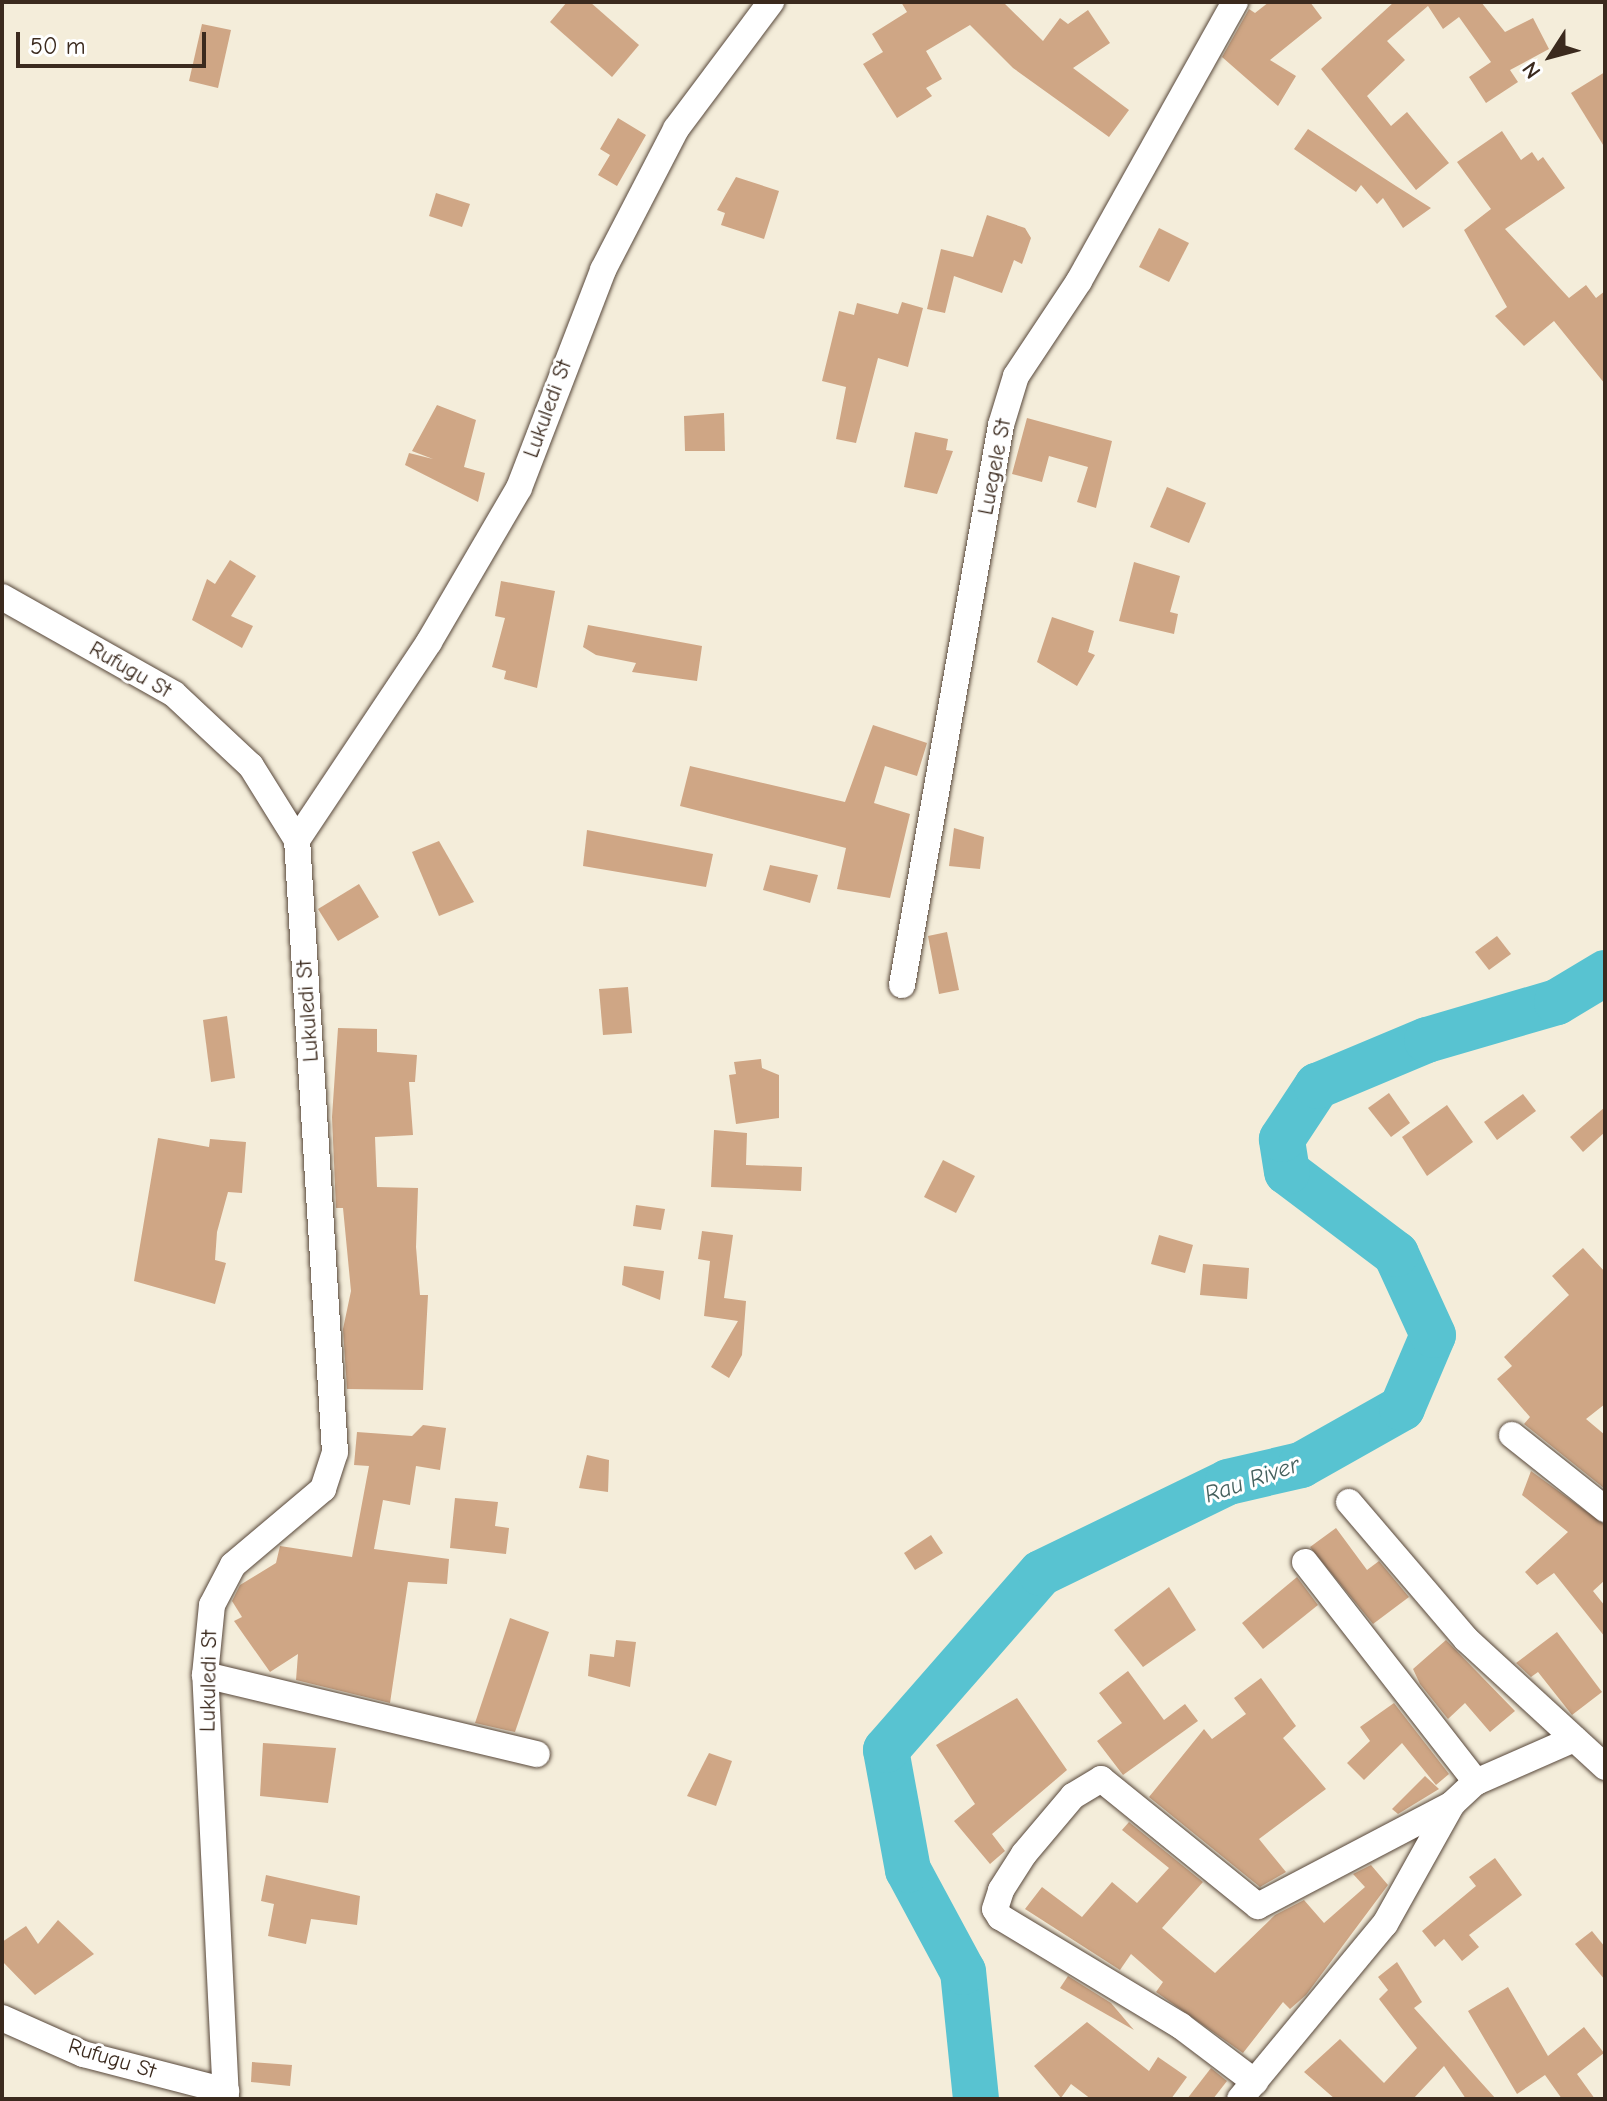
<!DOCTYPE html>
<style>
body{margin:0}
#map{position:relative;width:1607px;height:2101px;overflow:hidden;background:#f4edda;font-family:"Comic Neue",sans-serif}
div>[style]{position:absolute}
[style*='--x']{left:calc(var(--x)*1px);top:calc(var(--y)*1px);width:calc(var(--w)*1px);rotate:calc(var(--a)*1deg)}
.river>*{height:46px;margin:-23px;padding:0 23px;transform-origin:23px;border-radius:23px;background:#58c3d1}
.building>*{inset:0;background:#cfa685}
.roads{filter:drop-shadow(0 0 2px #57473a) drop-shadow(0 0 2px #57473a)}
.minor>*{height:26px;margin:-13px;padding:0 13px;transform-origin:13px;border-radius:13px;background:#fff}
span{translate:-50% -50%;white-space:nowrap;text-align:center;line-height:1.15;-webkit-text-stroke:6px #fff;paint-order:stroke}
.street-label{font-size:22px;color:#3b2a1e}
.water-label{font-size:24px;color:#45605d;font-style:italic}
.frame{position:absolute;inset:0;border:4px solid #3b2a1e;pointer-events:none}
.north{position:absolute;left:1511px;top:16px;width:80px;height:80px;-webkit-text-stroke:6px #fff;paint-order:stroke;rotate:234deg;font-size:22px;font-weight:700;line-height:32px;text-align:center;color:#3b2a1e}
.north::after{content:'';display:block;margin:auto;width:28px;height:36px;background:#3b2a1e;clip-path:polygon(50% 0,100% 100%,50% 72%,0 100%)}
.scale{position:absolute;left:16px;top:32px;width:190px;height:36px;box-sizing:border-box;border:4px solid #3b2a1e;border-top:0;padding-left:10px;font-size:24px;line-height:28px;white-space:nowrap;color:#3b2a1e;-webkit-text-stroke:6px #fff;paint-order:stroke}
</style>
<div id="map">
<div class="river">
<i style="--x:976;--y:2099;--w:128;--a:-95.8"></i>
<i style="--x:963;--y:1972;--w:116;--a:-118.3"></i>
<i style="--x:908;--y:1870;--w:122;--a:-100.4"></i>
<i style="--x:886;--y:1750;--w:235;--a:-48.8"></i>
<i style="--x:1041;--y:1573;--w:208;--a:-25.9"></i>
<i style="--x:1228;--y:1482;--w:75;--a:-13.1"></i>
<i style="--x:1301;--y:1465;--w:116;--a:-29.4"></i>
<i style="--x:1402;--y:1408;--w:79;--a:-67"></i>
<i style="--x:1433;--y:1335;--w:89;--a:-114.6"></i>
<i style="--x:1396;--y:1254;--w:136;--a:-143"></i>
<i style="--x:1287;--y:1172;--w:33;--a:-99"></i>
<i style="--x:1282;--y:1139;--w:64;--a:-56.6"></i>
<i style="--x:1317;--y:1086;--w:119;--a:-22.7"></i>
<i style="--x:1427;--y:1040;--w:135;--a:-16.3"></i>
<i style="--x:1557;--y:1002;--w:56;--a:-31.1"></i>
</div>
<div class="building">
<i style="clip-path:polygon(567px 2px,590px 2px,639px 45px,612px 77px,550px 22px)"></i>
<i style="clip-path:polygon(901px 2px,1003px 2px,1043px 41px,1060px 18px,1068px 24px,1088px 10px,1110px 43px,1073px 68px,1129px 110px,1109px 137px,1013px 68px,970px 25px,926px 51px,942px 79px,926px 88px,932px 96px,897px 118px,863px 64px,883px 52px,872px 34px,907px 12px)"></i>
<i style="clip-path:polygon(1269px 2px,1310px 2px,1322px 18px,1270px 60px,1296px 76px,1278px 106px,1222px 57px,1249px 9px,1255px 13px)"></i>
<i style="clip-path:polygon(1394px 2px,1481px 2px,1505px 32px,1533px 18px,1549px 49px,1510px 70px,1518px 82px,1486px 103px,1469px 77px,1491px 62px,1459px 17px,1443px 29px,1428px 6px,1387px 41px,1405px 60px,1367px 96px,1391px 126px,1407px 112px,1449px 163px,1416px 190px,1321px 69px)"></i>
<i style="clip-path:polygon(202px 24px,231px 30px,218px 88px,189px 81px)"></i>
<i style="clip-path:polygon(1605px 72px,1605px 148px,1571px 93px)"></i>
<i style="clip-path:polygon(618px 118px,646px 135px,617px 186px,598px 175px,610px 155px,600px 149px)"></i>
<i style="clip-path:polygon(1308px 129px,1396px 186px,1431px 208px,1403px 228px,1383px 198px,1377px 204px,1361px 185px,1356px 192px,1294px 149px)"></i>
<i style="clip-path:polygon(1502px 131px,1521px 160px,1532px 152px,1538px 161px,1543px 157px,1565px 188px,1505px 229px,1569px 298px,1586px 285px,1596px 298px,1605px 291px,1605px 384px,1554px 321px,1524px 346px,1495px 316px,1507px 307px,1464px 230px,1491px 209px,1457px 162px)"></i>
<i style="clip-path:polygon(736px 177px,779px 191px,764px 239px,721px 225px,725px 213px,717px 210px)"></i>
<i style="clip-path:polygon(436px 193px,470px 204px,462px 227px,429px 216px)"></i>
<i style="clip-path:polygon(987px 215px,1025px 228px,1031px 238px,1022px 264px,1014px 260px,1002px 293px,954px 276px,945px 313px,927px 309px,941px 249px,973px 257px)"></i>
<i style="clip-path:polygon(1159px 228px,1189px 243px,1169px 282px,1139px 267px)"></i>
<i style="clip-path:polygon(902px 302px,923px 308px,908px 367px,878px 358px,856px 443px,836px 439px,846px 387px,822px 381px,839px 311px,854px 315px,857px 303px,898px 314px)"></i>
<i style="clip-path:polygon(437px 405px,476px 420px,464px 467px,485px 473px,478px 502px,405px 465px,409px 453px,433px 459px,412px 451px)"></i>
<i style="clip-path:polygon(724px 413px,725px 451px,685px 451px,684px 416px)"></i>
<i style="clip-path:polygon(1027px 418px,1112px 441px,1096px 508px,1077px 502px,1088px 467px,1049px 456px,1042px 482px,1012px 474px)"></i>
<i style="clip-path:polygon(915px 432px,948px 439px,946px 450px,953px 451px,937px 494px,904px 487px)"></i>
<i style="clip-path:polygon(1167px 487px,1206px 503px,1189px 543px,1150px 527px)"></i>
<i style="clip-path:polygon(230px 560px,256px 576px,231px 616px,253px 626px,242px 648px,192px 620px,207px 579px,215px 584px)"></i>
<i style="clip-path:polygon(1134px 562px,1180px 576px,1170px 612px,1178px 614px,1174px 634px,1119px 621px)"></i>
<i style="clip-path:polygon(501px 581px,555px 591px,537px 688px,504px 679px,506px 671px,492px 667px,505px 618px,495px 616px)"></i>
<i style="clip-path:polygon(1052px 617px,1094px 631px,1088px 652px,1095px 655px,1077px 686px,1037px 662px)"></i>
<i style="clip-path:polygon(588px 625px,702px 646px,697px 681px,632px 672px,636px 663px,596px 655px,583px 647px)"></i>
<i style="clip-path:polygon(873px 725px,927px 743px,917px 776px,885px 766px,874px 803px,910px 814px,890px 898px,837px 889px,846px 848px,680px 806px,690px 766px,845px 802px)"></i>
<i style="clip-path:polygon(954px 828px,984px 837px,980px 869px,949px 866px)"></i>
<i style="clip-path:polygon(587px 830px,713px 854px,706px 887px,583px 866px)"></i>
<i style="clip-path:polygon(439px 841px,474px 902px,439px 916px,412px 852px)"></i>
<i style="clip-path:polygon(770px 865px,818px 875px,810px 903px,763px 890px)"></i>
<i style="clip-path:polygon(359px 884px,379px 917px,338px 941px,318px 909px)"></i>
<i style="clip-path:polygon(947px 932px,959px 990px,939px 994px,928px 936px)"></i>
<i style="clip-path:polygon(1497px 936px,1511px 954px,1489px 970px,1475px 952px)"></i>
<i style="clip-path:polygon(628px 987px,632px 1033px,603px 1035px,599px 989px)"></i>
<i style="clip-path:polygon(227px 1016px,235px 1078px,211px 1082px,203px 1020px)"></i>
<i style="clip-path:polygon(338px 1028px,377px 1029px,377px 1052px,417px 1055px,415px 1082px,409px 1082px,413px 1135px,375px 1137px,377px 1187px,418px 1188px,416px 1247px,420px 1295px,428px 1295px,423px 1390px,347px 1389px,343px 1329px,351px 1291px,343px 1208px,336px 1208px,332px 1117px)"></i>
<i style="clip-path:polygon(761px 1059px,762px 1068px,779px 1075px,779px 1118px,736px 1124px,729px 1075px,736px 1074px,734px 1062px)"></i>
<i style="clip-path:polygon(1389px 1093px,1410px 1123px,1391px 1137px,1368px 1108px)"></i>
<i style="clip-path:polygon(1523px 1094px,1536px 1111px,1497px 1140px,1484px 1122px)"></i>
<i style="clip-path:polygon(1447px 1105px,1473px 1142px,1427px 1176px,1402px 1137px)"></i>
<i style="clip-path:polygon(1605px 1107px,1605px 1132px,1583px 1152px,1570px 1137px)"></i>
<i style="clip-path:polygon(714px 1130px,747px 1133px,746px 1165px,802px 1167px,801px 1191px,711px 1187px)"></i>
<i style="clip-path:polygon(158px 1138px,209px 1147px,210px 1139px,246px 1142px,242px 1193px,228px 1192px,217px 1232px,215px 1260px,226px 1263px,215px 1304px,134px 1281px)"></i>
<i style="clip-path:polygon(943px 1160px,975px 1176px,956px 1213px,924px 1197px)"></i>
<i style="clip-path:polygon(636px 1205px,665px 1209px,661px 1230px,633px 1226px)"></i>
<i style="clip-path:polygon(702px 1231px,733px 1235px,724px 1298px,746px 1301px,742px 1355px,729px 1378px,711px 1367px,738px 1321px,704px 1316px,710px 1261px,698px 1259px)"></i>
<i style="clip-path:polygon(1159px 1235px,1193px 1245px,1185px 1273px,1151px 1264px)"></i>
<i style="clip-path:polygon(1583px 1248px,1605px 1272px,1605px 1404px,1586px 1419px,1605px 1435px,1605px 1489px,1524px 1424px,1530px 1417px,1497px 1379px,1512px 1366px,1504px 1357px,1569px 1295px,1552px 1276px)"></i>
<i style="clip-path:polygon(1203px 1264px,1249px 1268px,1247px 1299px,1200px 1295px)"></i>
<i style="clip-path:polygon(624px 1266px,664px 1271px,660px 1300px,622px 1285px)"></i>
<i style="clip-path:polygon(423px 1425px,446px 1428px,440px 1470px,416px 1466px,410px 1505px,383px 1500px,374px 1549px,449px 1559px,447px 1584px,408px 1582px,390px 1703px,296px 1680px,298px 1654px,270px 1672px,234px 1621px,242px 1617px,232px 1601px,240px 1585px,276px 1563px,280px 1546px,352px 1557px,369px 1466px,354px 1465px,357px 1432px,412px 1436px)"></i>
<i style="clip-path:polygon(587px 1455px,609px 1460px,608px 1492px,579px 1488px)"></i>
<i style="clip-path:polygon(1531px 1471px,1605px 1525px,1605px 1580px,1593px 1591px,1605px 1606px,1605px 1637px,1554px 1573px,1537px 1585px,1525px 1572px,1568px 1532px,1522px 1495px)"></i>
<i style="clip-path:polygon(455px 1498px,498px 1502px,495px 1526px,509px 1528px,506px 1554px,450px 1548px)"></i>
<i style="clip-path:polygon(1336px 1528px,1367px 1570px,1379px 1561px,1409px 1597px,1373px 1624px,1310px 1547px)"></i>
<i style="clip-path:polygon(931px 1535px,943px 1553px,915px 1570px,904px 1553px)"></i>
<i style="clip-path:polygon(1297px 1577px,1318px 1605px,1263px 1649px,1242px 1623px)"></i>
<i style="clip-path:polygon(1169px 1587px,1196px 1630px,1143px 1667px,1114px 1630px)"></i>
<i style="clip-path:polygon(510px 1618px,549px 1632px,515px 1732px,475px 1723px)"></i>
<i style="clip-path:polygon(1557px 1632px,1602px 1692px,1572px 1715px,1538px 1672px,1531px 1677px,1516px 1663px)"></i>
<i style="clip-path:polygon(616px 1640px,636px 1642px,630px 1687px,588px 1676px,590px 1654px,614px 1657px)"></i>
<i style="clip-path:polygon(1446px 1640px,1515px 1711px,1490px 1732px,1465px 1703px,1448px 1719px,1420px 1684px,1413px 1669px)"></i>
<i style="clip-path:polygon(1128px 1671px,1164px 1720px,1185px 1704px,1198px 1721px,1123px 1775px,1097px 1741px,1122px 1723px,1099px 1693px)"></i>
<i style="clip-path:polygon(1261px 1678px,1296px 1726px,1283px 1738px,1326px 1789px,1259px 1839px,1286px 1872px,1260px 1887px,1149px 1797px,1204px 1729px,1212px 1739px,1246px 1714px,1234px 1698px)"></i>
<i style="clip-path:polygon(1017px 1698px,1067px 1770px,992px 1834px,1005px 1851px,990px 1864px,954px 1821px,975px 1804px,936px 1745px)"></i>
<i style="clip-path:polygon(1394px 1703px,1449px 1774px,1436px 1785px,1402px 1743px,1364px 1780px,1347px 1763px,1370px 1741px,1360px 1727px)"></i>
<i style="clip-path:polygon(263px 1743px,336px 1748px,328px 1803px,260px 1796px)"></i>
<i style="clip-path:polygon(709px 1753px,732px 1761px,716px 1806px,687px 1796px)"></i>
<i style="clip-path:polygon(1425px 1776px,1439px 1789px,1398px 1814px,1392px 1809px)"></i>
<i style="clip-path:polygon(1129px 1822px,1203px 1882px,1162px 1928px,1215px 1973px,1275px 1915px,1304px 1900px,1324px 1923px,1365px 1887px,1353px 1874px,1371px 1865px,1388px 1885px,1306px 1995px,1290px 2009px,1283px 2002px,1243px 2053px,1156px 1992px,1163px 1982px,1131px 1954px,1120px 1970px,1025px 1909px,1042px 1887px,1082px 1917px,1112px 1882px,1137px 1903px,1169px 1868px,1122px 1830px)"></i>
<i style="clip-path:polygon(1495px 1858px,1522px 1895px,1469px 1935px,1479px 1947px,1462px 1961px,1444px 1939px,1435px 1947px,1422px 1931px,1476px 1886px,1469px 1877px)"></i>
<i style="clip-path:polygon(266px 1875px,360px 1896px,357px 1925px,311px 1919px,306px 1944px,268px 1936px,274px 1904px,261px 1901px)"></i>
<i style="clip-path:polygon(58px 1920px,94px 1954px,35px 1995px,2px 1961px,2px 1942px,26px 1926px,38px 1944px)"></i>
<i style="clip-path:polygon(1592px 1931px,1605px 1947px,1605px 1980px,1575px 1944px)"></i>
<i style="clip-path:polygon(1397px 1962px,1422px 2002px,1414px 2008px,1496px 2099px,1466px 2099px,1444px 2066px,1413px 2099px,1335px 2099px,1304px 2072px,1340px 2039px,1384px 2083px,1417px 2048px,1379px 1999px,1388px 1990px,1378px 1977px)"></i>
<i style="clip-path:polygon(1068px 1976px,1111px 2003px,1134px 2030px,1060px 1988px)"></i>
<i style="clip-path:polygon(1508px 1987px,1548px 2056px,1584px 2027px,1604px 2053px,1577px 2074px,1595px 2099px,1562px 2099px,1545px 2075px,1517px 2094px,1468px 2011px)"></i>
<i style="clip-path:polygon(1087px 2022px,1149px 2071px,1158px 2057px,1187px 2077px,1171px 2099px,1091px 2099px,1071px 2084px,1061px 2098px,1034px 2066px)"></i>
<i style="clip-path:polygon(252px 2062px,292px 2065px,290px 2086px,251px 2082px)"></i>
<i style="clip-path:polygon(1211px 2068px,1227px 2081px,1213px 2099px,1187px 2099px)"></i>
</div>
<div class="roads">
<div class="minor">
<i style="--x:2;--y:597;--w:197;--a:29.4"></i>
<i style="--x:174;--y:694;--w:105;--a:43.1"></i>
<i style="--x:251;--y:766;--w:87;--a:58.1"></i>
<i style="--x:902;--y:985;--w:569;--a:-79.97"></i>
<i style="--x:1001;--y:425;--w:51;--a:-73"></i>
<i style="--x:1016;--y:376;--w:114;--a:-56.4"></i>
<i style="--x:1079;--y:281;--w:320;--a:-60.8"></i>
<i style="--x:1512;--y:1435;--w:119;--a:38.5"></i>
<i style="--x:1349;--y:1502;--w:180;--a:49.5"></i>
<i style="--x:1466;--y:1639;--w:189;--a:42.6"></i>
<i style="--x:1305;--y:1562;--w:279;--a:52.1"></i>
<i style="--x:205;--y:1675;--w:341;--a:13.4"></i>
<i style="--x:2;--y:2018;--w:89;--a:24"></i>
<i style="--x:83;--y:2054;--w:148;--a:14.5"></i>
<i style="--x:1255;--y:2082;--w:93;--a:-142.9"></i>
<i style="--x:1181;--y:2026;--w:211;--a:-148.9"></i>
<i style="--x:1000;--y:1917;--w:9;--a:-122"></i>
<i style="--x:995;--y:1909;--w:20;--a:-72"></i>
<i style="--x:1001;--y:1890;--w:43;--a:-57.4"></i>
<i style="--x:1024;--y:1854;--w:76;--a:-49.8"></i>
<i style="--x:1073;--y:1796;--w:33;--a:-31"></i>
<i style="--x:1101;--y:1779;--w:202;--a:39"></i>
<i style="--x:1258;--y:1906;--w:219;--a:-27.7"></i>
<i style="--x:226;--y:2099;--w:425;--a:-92.8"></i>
<i style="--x:205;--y:1675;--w:70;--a:-84.3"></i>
<i style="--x:212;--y:1605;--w:45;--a:-62.3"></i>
<i style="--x:233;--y:1565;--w:118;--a:-40.2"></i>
<i style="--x:323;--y:1489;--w:39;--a:-72"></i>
<i style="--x:335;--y:1452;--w:613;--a:-93.55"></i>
<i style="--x:297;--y:840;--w:238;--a:-56.3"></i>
<i style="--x:429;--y:642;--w:178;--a:-59.7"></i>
<i style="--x:519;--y:488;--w:234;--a:-68.9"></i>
<i style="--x:603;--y:270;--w:159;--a:-62.6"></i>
<i style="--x:676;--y:129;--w:159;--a:-53.2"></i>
<i style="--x:1240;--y:2099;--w:227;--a:-50.4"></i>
<i style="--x:1385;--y:1924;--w:137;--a:-60.8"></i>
<i style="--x:1452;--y:1804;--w:33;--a:-43"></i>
<i style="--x:1476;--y:1782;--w:107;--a:-23.7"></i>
</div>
</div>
<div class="street-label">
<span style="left:548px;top:409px;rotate:-70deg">Lukuledi St</span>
<span style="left:995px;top:467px;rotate:-79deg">Luegele St</span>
<span style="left:130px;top:670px;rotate:30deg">Rufugu St</span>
<span style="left:308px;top:1011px;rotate:-94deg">Lukuledi St</span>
<span style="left:209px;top:1681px;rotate:-89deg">Lukuledi St</span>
<span style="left:112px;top:2059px;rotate:17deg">Rufugu St</span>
</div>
<div class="water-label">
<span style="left:1252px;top:1480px;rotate:-19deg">Rau River</span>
</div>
<div class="frame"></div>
<div class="north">N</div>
<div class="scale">50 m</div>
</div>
